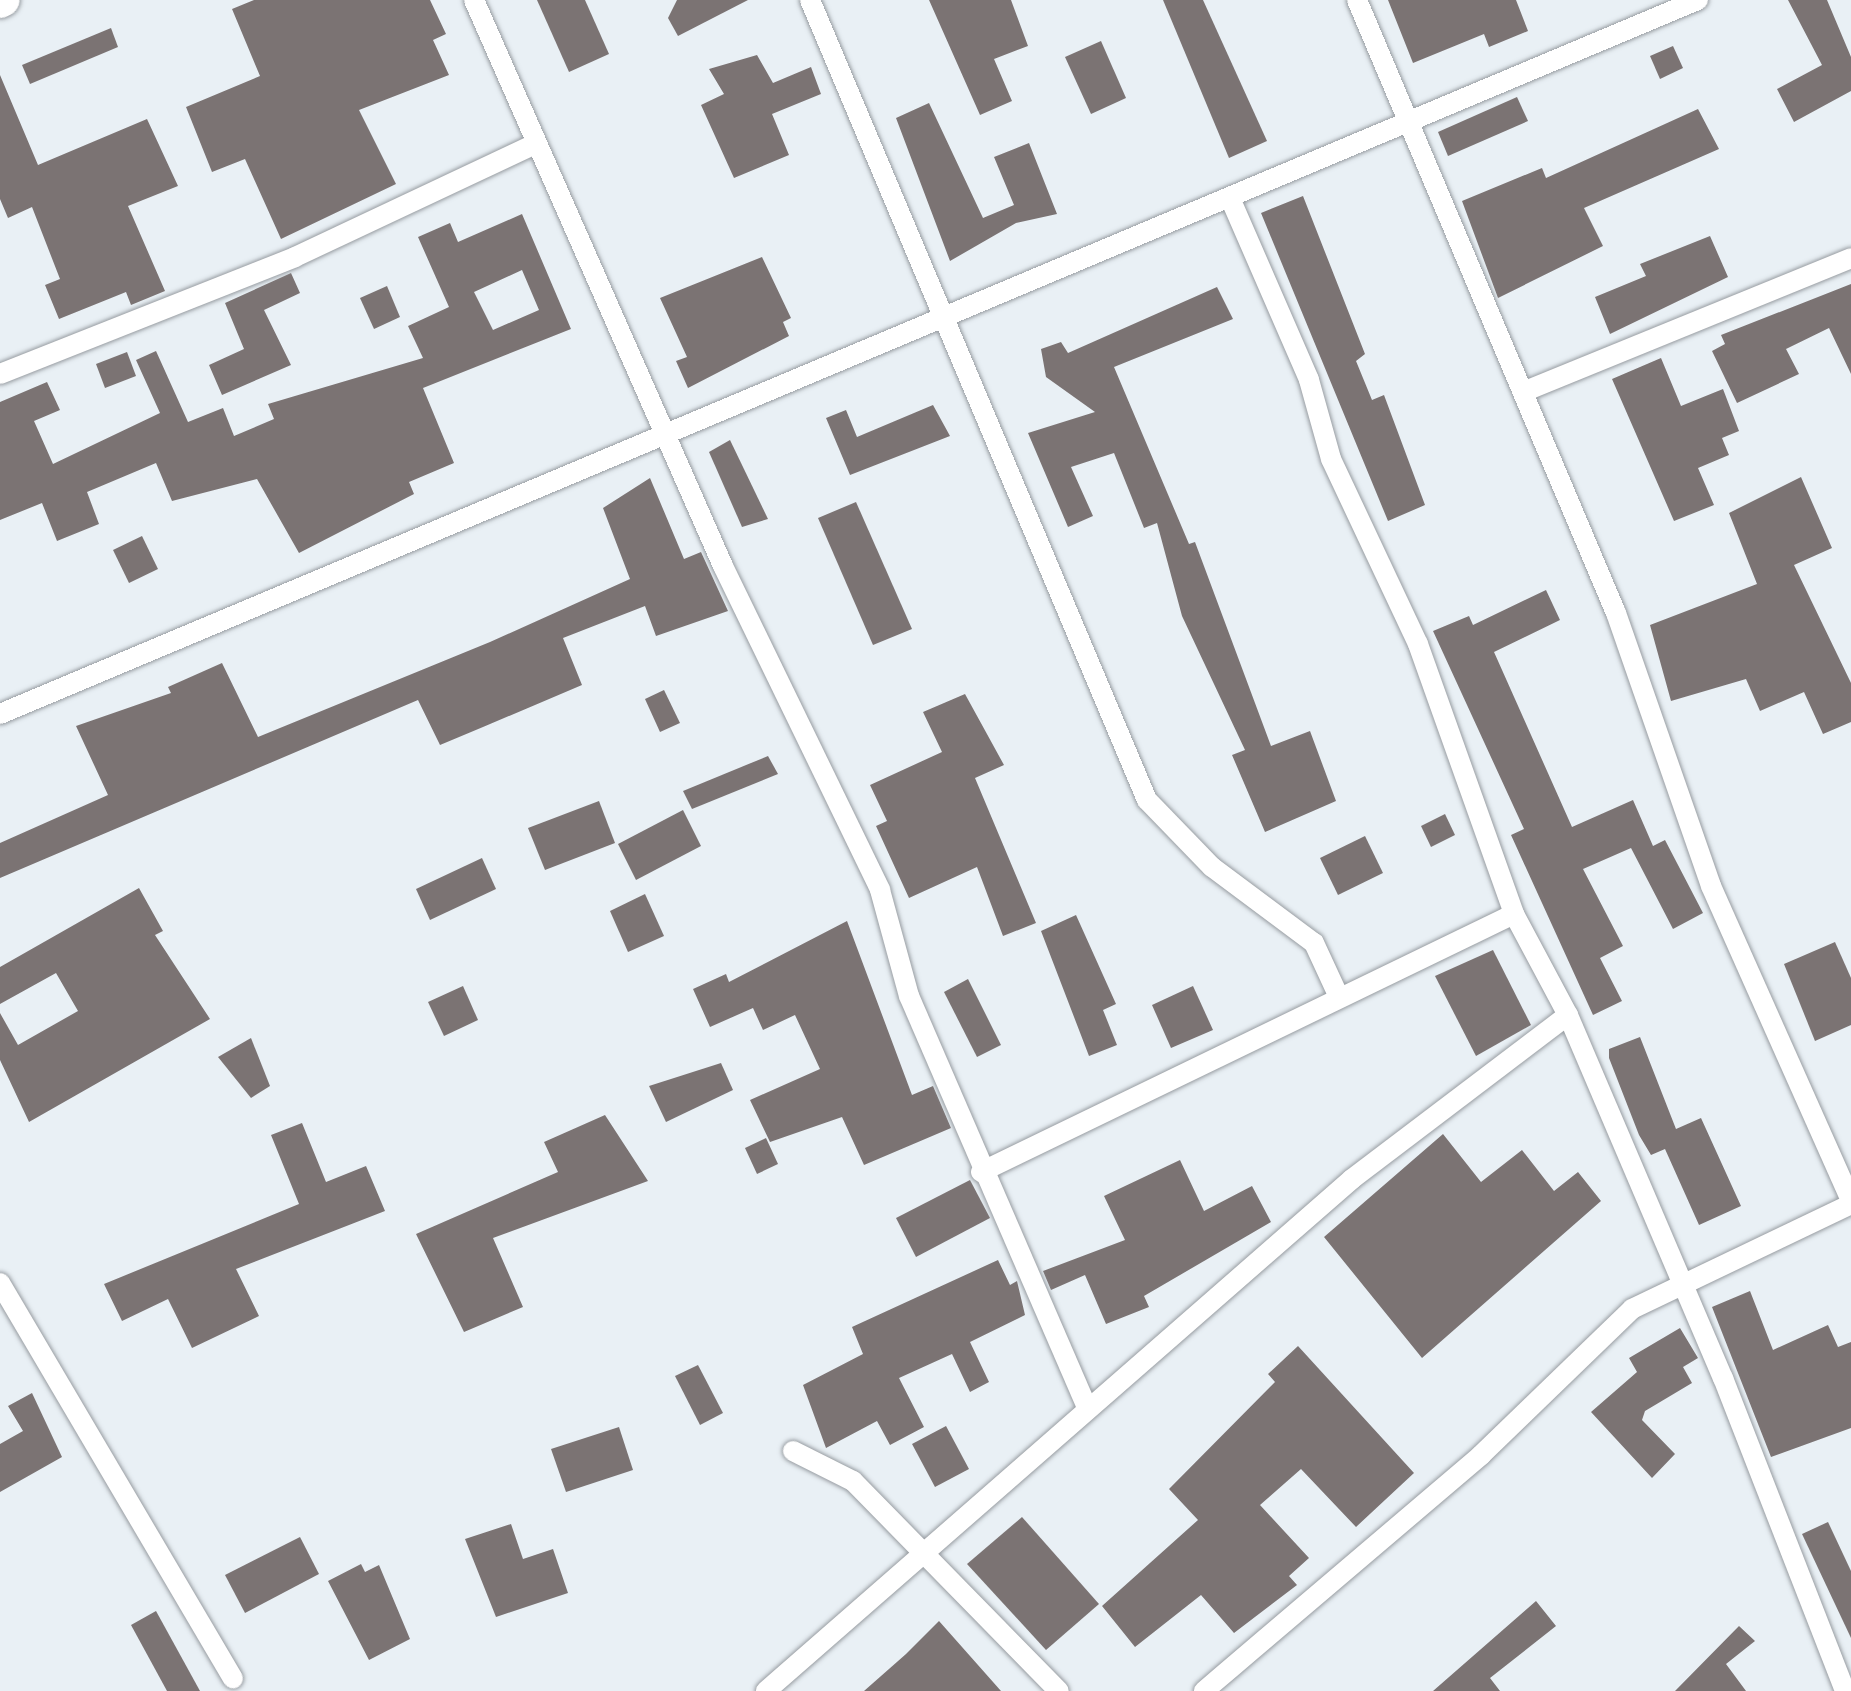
<!DOCTYPE html>
<style>
body{margin:0}
#map{position:relative;width:1851px;height:1691px;overflow:hidden;background:#e9f0f5;font-family:"Public Sans",sans-serif}
div>[style]{position:absolute}
[style*='--x']{left:calc(var(--x)*1px);top:calc(var(--y)*1px);width:calc(var(--w)*1px);rotate:calc(var(--a)*1deg)}
.building>*{inset:0;background:#7b7373}
.roads{filter:drop-shadow(0 0 2px #979ca1) drop-shadow(0 0 2px #979ca1)}
.minor>*{height:20px;margin:-10px;padding:0 10px;transform-origin:10px;border-radius:10px;background:#fff}
.primary>*{height:32px;margin:-16px;padding:0 16px;transform-origin:16px;border-radius:16px;background:#fff}
span{translate:-50% -50%;white-space:nowrap;text-align:center;line-height:1.15;-webkit-text-stroke:8px #fff;paint-order:stroke}
</style>
<div id="map">
<div class="building">
<i style="clip-path:polygon(254px 0,430px 0,446px 34px,433px 40px,449px 75px,359px 110px,396px 184px,281px 239px,245px 159px,212px 172px,186px 107px,260px 76px,232px 9px)"></i>
<i style="clip-path:polygon(537px 0,585px 0,609px 54px,569px 72px)"></i>
<i style="clip-path:polygon(677px 0,748px 0,678px 36px,668px 18px)"></i>
<i style="clip-path:polygon(929px 0,1011px 0,1028px 46px,994px 59px,1012px 101px,980px 115px)"></i>
<i style="clip-path:polygon(1163px 0,1203px 0,1267px 141px,1229px 158px)"></i>
<i style="clip-path:polygon(1388px 0,1516px 0,1528px 31px,1489px 47px,1484px 34px,1413px 63px)"></i>
<i style="clip-path:polygon(1788px 0,1827px 0,1851px 57px,1851px 91px,1794px 122px,1777px 89px,1822px 65px)"></i>
<i style="clip-path:polygon(111px 28px,118px 47px,30px 84px,22px 65px)"></i>
<i style="clip-path:polygon(1101px 41px,1126px 98px,1091px 114px,1065px 57px)"></i>
<i style="clip-path:polygon(1673px 46px,1683px 68px,1660px 79px,1650px 56px)"></i>
<i style="clip-path:polygon(757px 55px,773px 83px,811px 67px,821px 94px,772px 114px,789px 155px,734px 178px,701px 105px,724px 94px,709px 69px)"></i>
<i style="clip-path:polygon(0 75px,38px 165px,147px 119px,178px 186px,128px 206px,165px 291px,131px 305px,126px 292px,59px 319px,45px 285px,60px 279px,32px 207px,8px 218px,0 199px)"></i>
<i style="clip-path:polygon(1517px 97px,1528px 121px,1448px 156px,1438px 132px)"></i>
<i style="clip-path:polygon(929px 103px,983px 218px,1014px 205px,994px 157px,1029px 143px,1057px 214px,1016px 223px,950px 261px,896px 118px)"></i>
<i style="clip-path:polygon(1698px 109px,1719px 149px,1584px 208px,1603px 246px,1498px 298px,1462px 201px,1542px 168px,1546px 178px)"></i>
<i style="clip-path:polygon(1303px 196px,1365px 354px,1356px 361px,1372px 400px,1384px 395px,1425px 505px,1388px 521px,1261px 213px)"></i>
<i style="clip-path:polygon(evenodd,522px 214px,571px 329px,423px 388px,454px 463px,409px 482px,414px 494px,299px 553px,257px 479px,172px 501px,156px 463px,87px 492px,99px 524px,57px 541px,42px 503px,0 520px,0 402px,47px 382px,60px 410px,34px 421px,53px 464px,160px 413px,136px 360px,156px 351px,188px 422px,223px 408px,234px 436px,274px 419px,268px 404px,423px 358px,408px 326px,449px 307px,418px 237px,450px 223px,458px 242px,522px 214px,522px 270px,539px 310px,493px 330px,474px 292px,522px 270px)"></i>
<i style="clip-path:polygon(1710px 236px,1728px 277px,1610px 334px,1595px 297px,1646px 276px,1640px 264px)"></i>
<i style="clip-path:polygon(762px 257px,791px 318px,783px 322px,789px 336px,688px 388px,676px 361px,687px 357px,660px 298px)"></i>
<i style="clip-path:polygon(291px 273px,300px 293px,264px 310px,291px 365px,222px 395px,209px 365px,244px 349px,225px 303px)"></i>
<i style="clip-path:polygon(1851px 284px,1851px 374px,1829px 328px,1786px 349px,1799px 374px,1737px 403px,1712px 351px,1725px 344px,1721px 335px)"></i>
<i style="clip-path:polygon(387px 286px,400px 317px,374px 329px,360px 298px)"></i>
<i style="clip-path:polygon(1217px 287px,1233px 319px,1114px 367px,1189px 544px,1195px 542px,1271px 746px,1310px 731px,1336px 801px,1265px 832px,1232px 755px,1245px 750px,1182px 616px,1157px 523px,1144px 528px,1114px 453px,1071px 467px,1093px 516px,1068px 527px,1028px 433px,1095px 412px,1046px 377px,1041px 349px,1061px 342px,1068px 353px)"></i>
<i style="clip-path:polygon(127px 352px,136px 376px,105px 388px,96px 364px)"></i>
<i style="clip-path:polygon(1661px 358px,1681px 406px,1723px 389px,1739px 431px,1722px 438px,1729px 455px,1698px 468px,1714px 505px,1674px 521px,1612px 379px)"></i>
<i style="clip-path:polygon(933px 405px,950px 436px,850px 475px,826px 418px,846px 410px,857px 437px)"></i>
<i style="clip-path:polygon(730px 440px,768px 519px,742px 527px,709px 452px)"></i>
<i style="clip-path:polygon(1801px 477px,1832px 548px,1794px 565px,1851px 683px,1851px 722px,1823px 734px,1804px 692px,1760px 711px,1746px 679px,1671px 701px,1650px 625px,1757px 584px,1729px 513px)"></i>
<i style="clip-path:polygon(650px 478px,684px 559px,701px 552px,728px 611px,656px 636px,645px 606px,563px 638px,582px 685px,483px 727px,440px 745px,418px 700px,0 878px,0 843px,108px 795px,76px 726px,171px 693px,168px 687px,222px 663px,258px 737px,490px 642px,630px 579px,603px 508px)"></i>
<i style="clip-path:polygon(856px 502px,912px 629px,873px 645px,818px 518px)"></i>
<i style="clip-path:polygon(142px 536px,158px 569px,129px 583px,113px 550px)"></i>
<i style="clip-path:polygon(1546px 590px,1560px 620px,1494px 652px,1572px 827px,1633px 800px,1653px 846px,1665px 840px,1703px 913px,1673px 929px,1631px 848px,1583px 869px,1623px 946px,1600px 958px,1622px 1001px,1593px 1015px,1511px 835px,1524px 829px,1433px 631px,1469px 616px,1473px 625px)"></i>
<i style="clip-path:polygon(664px 690px,680px 723px,660px 732px,645px 699px)"></i>
<i style="clip-path:polygon(965px 694px,1004px 765px,975px 778px,1036px 923px,1003px 936px,977px 867px,909px 898px,876px 826px,887px 821px,870px 785px,942px 752px,923px 712px)"></i>
<i style="clip-path:polygon(768px 756px,778px 774px,692px 809px,683px 791px)"></i>
<i style="clip-path:polygon(599px 801px,615px 843px,545px 870px,528px 828px)"></i>
<i style="clip-path:polygon(683px 810px,701px 846px,636px 880px,618px 844px)"></i>
<i style="clip-path:polygon(1445px 814px,1455px 835px,1431px 847px,1421px 826px)"></i>
<i style="clip-path:polygon(1365px 836px,1383px 873px,1338px 895px,1320px 858px)"></i>
<i style="clip-path:polygon(482px 858px,496px 889px,430px 920px,416px 889px)"></i>
<i style="clip-path:polygon(139px 888px,163px 931px,155px 935px,210px 1019px,29px 1122px,0 1060px,0 1013px,18px 1045px,78px 1011px,56px 973px,0 1004px,0 967px)"></i>
<i style="clip-path:polygon(645px 894px,664px 936px,628px 952px,610px 911px)"></i>
<i style="clip-path:polygon(1076px 915px,1116px 1004px,1103px 1010px,1117px 1045px,1089px 1056px,1041px 931px)"></i>
<i style="clip-path:polygon(847px 921px,912px 1095px,933px 1086px,951px 1128px,864px 1165px,842px 1117px,770px 1142px,750px 1100px,820px 1069px,795px 1015px,763px 1030px,753px 1008px,710px 1027px,693px 989px,726px 974px,729px 982px)"></i>
<i style="clip-path:polygon(1835px 942px,1851px 978px,1851px 1025px,1815px 1041px,1784px 964px)"></i>
<i style="clip-path:polygon(1493px 950px,1531px 1025px,1476px 1056px,1435px 976px)"></i>
<i style="clip-path:polygon(968px 979px,1001px 1045px,977px 1057px,944px 992px)"></i>
<i style="clip-path:polygon(463px 986px,478px 1020px,444px 1036px,428px 1002px)"></i>
<i style="clip-path:polygon(1193px 986px,1213px 1030px,1171px 1048px,1152px 1005px)"></i>
<i style="clip-path:polygon(1640px 1037px,1676px 1129px,1701px 1118px,1741px 1206px,1699px 1225px,1665px 1149px,1651px 1155px,1639px 1135px,1609px 1058px,1609px 1049px)"></i>
<i style="clip-path:polygon(251px 1038px,270px 1086px,251px 1098px,218px 1057px)"></i>
<i style="clip-path:polygon(721px 1063px,733px 1090px,666px 1122px,649px 1086px)"></i>
<i style="clip-path:polygon(605px 1115px,648px 1181px,493px 1238px,523px 1307px,464px 1332px,416px 1234px,558px 1172px,544px 1142px)"></i>
<i style="clip-path:polygon(302px 1123px,326px 1182px,366px 1166px,385px 1211px,236px 1269px,259px 1316px,192px 1348px,168px 1299px,122px 1321px,104px 1284px,299px 1204px,271px 1135px)"></i>
<i style="clip-path:polygon(1443px 1134px,1481px 1182px,1522px 1150px,1554px 1191px,1578px 1172px,1601px 1201px,1422px 1358px,1324px 1237px)"></i>
<i style="clip-path:polygon(766px 1138px,778px 1164px,757px 1174px,745px 1148px)"></i>
<i style="clip-path:polygon(1180px 1160px,1204px 1211px,1252px 1186px,1271px 1222px,1144px 1296px,1149px 1307px,1106px 1324px,1085px 1275px,1051px 1290px,1043px 1271px,1125px 1240px,1104px 1196px)"></i>
<i style="clip-path:polygon(970px 1180px,990px 1218px,916px 1257px,896px 1218px)"></i>
<i style="clip-path:polygon(998px 1260px,1010px 1285px,1017px 1281px,1025px 1315px,970px 1342px,989px 1382px,970px 1392px,952px 1354px,899px 1378px,924px 1427px,890px 1445px,877px 1421px,826px 1448px,803px 1385px,863px 1354px,852px 1327px)"></i>
<i style="clip-path:polygon(1750px 1291px,1773px 1350px,1828px 1325px,1838px 1347px,1851px 1342px,1851px 1428px,1771px 1457px,1712px 1307px)"></i>
<i style="clip-path:polygon(1680px 1328px,1698px 1358px,1683px 1367px,1692px 1383px,1645px 1411px,1642px 1420px,1675px 1454px,1652px 1478px,1591px 1412px,1637px 1372px,1629px 1358px)"></i>
<i style="clip-path:polygon(1298px 1346px,1414px 1473px,1356px 1527px,1301px 1469px,1260px 1505px,1309px 1558px,1289px 1576px,1297px 1585px,1234px 1633px,1201px 1595px,1135px 1647px,1102px 1606px,1198px 1520px,1169px 1489px,1275px 1382px,1268px 1374px)"></i>
<i style="clip-path:polygon(698px 1365px,723px 1413px,700px 1425px,675px 1376px)"></i>
<i style="clip-path:polygon(32px 1393px,62px 1457px,0 1492px,0 1444px,23px 1431px,8px 1406px)"></i>
<i style="clip-path:polygon(946px 1426px,969px 1469px,935px 1487px,912px 1444px)"></i>
<i style="clip-path:polygon(619px 1427px,633px 1470px,566px 1492px,551px 1449px)"></i>
<i style="clip-path:polygon(1022px 1517px,1099px 1604px,1046px 1650px,967px 1564px)"></i>
<i style="clip-path:polygon(1828px 1522px,1851px 1571px,1851px 1638px,1802px 1534px)"></i>
<i style="clip-path:polygon(511px 1524px,523px 1559px,553px 1549px,568px 1593px,496px 1617px,465px 1539px)"></i>
<i style="clip-path:polygon(300px 1537px,319px 1574px,245px 1613px,225px 1575px)"></i>
<i style="clip-path:polygon(361px 1564px,365px 1572px,379px 1565px,410px 1639px,369px 1660px,328px 1581px)"></i>
<i style="clip-path:polygon(1536px 1601px,1556px 1626px,1490px 1678px,1500px 1691px,1433px 1691px)"></i>
<i style="clip-path:polygon(156px 1611px,200px 1691px,167px 1691px,131px 1625px)"></i>
<i style="clip-path:polygon(939px 1621px,1001px 1691px,864px 1691px,906px 1654px)"></i>
<i style="clip-path:polygon(1739px 1626px,1755px 1641px,1726px 1664px,1746px 1691px,1675px 1691px)"></i>
</div>
<div class="roads">
<div class="minor">
<i style="--x:474;--y:0;--w:618;--a:66.25"></i>
<i style="--x:723;--y:566;--w:360;--a:64.1"></i>
<i style="--x:880;--y:890;--w:110;--a:74.7"></i>
<i style="--x:909;--y:996;--w:447;--a:66.6"></i>
<i style="--x:810;--y:0;--w:868;--a:67.16"></i>
<i style="--x:1147;--y:800;--w:93;--a:45.9"></i>
<i style="--x:1212;--y:867;--w:127;--a:36.7"></i>
<i style="--x:1314;--y:943;--w:57;--a:65.2"></i>
<i style="--x:1357;--y:0;--w:665;--a:67.1"></i>
<i style="--x:1616;--y:613;--w:289;--a:70.8"></i>
<i style="--x:1711;--y:886;--w:345;--a:66"></i>
<i style="--x:1230;--y:198;--w:198;--a:66.5"></i>
<i style="--x:1309;--y:380;--w:82;--a:74.4"></i>
<i style="--x:1331;--y:459;--w:204;--a:64.8"></i>
<i style="--x:1418;--y:644;--w:287;--a:70.4"></i>
<i style="--x:1514;--y:914;--w:115;--a:61.9"></i>
<i style="--x:1568;--y:1015;--w:395;--a:66.9"></i>
<i style="--x:1723;--y:1378;--w:336;--a:68.7"></i>
<i style="--x:0;--y:374;--w:317;--a:-21.6"></i>
<i style="--x:295;--y:257;--w:265;--a:-25.2"></i>
<i style="--x:1523;--y:392;--w:354;--a:-22.2"></i>
<i style="--x:0;--y:714;--w:1842;--a:-22.81"></i>
<i style="--x:981;--y:1172;--w:592;--a:-25.83"></i>
<i style="--x:0;--y:1283;--w:459;--a:59.5"></i>
<i style="--x:793;--y:1451;--w:67;--a:26.6"></i>
<i style="--x:853;--y:1481;--w:294;--a:45.6"></i>
<i style="--x:766;--y:1691;--w:778;--a:-41.14"></i>
<i style="--x:1352;--y:1179;--w:271;--a:-37.2"></i>
<i style="--x:1204;--y:1691;--w:364;--a:-40.4"></i>
<i style="--x:1481;--y:1455;--w:210;--a:-44"></i>
<i style="--x:1632;--y:1309;--w:243;--a:-25.6"></i>
</div>
<div class="primary">
<i style="--x:0;--y:2;--w:4;--a:-27"></i>
</div>
</div>
</div>
